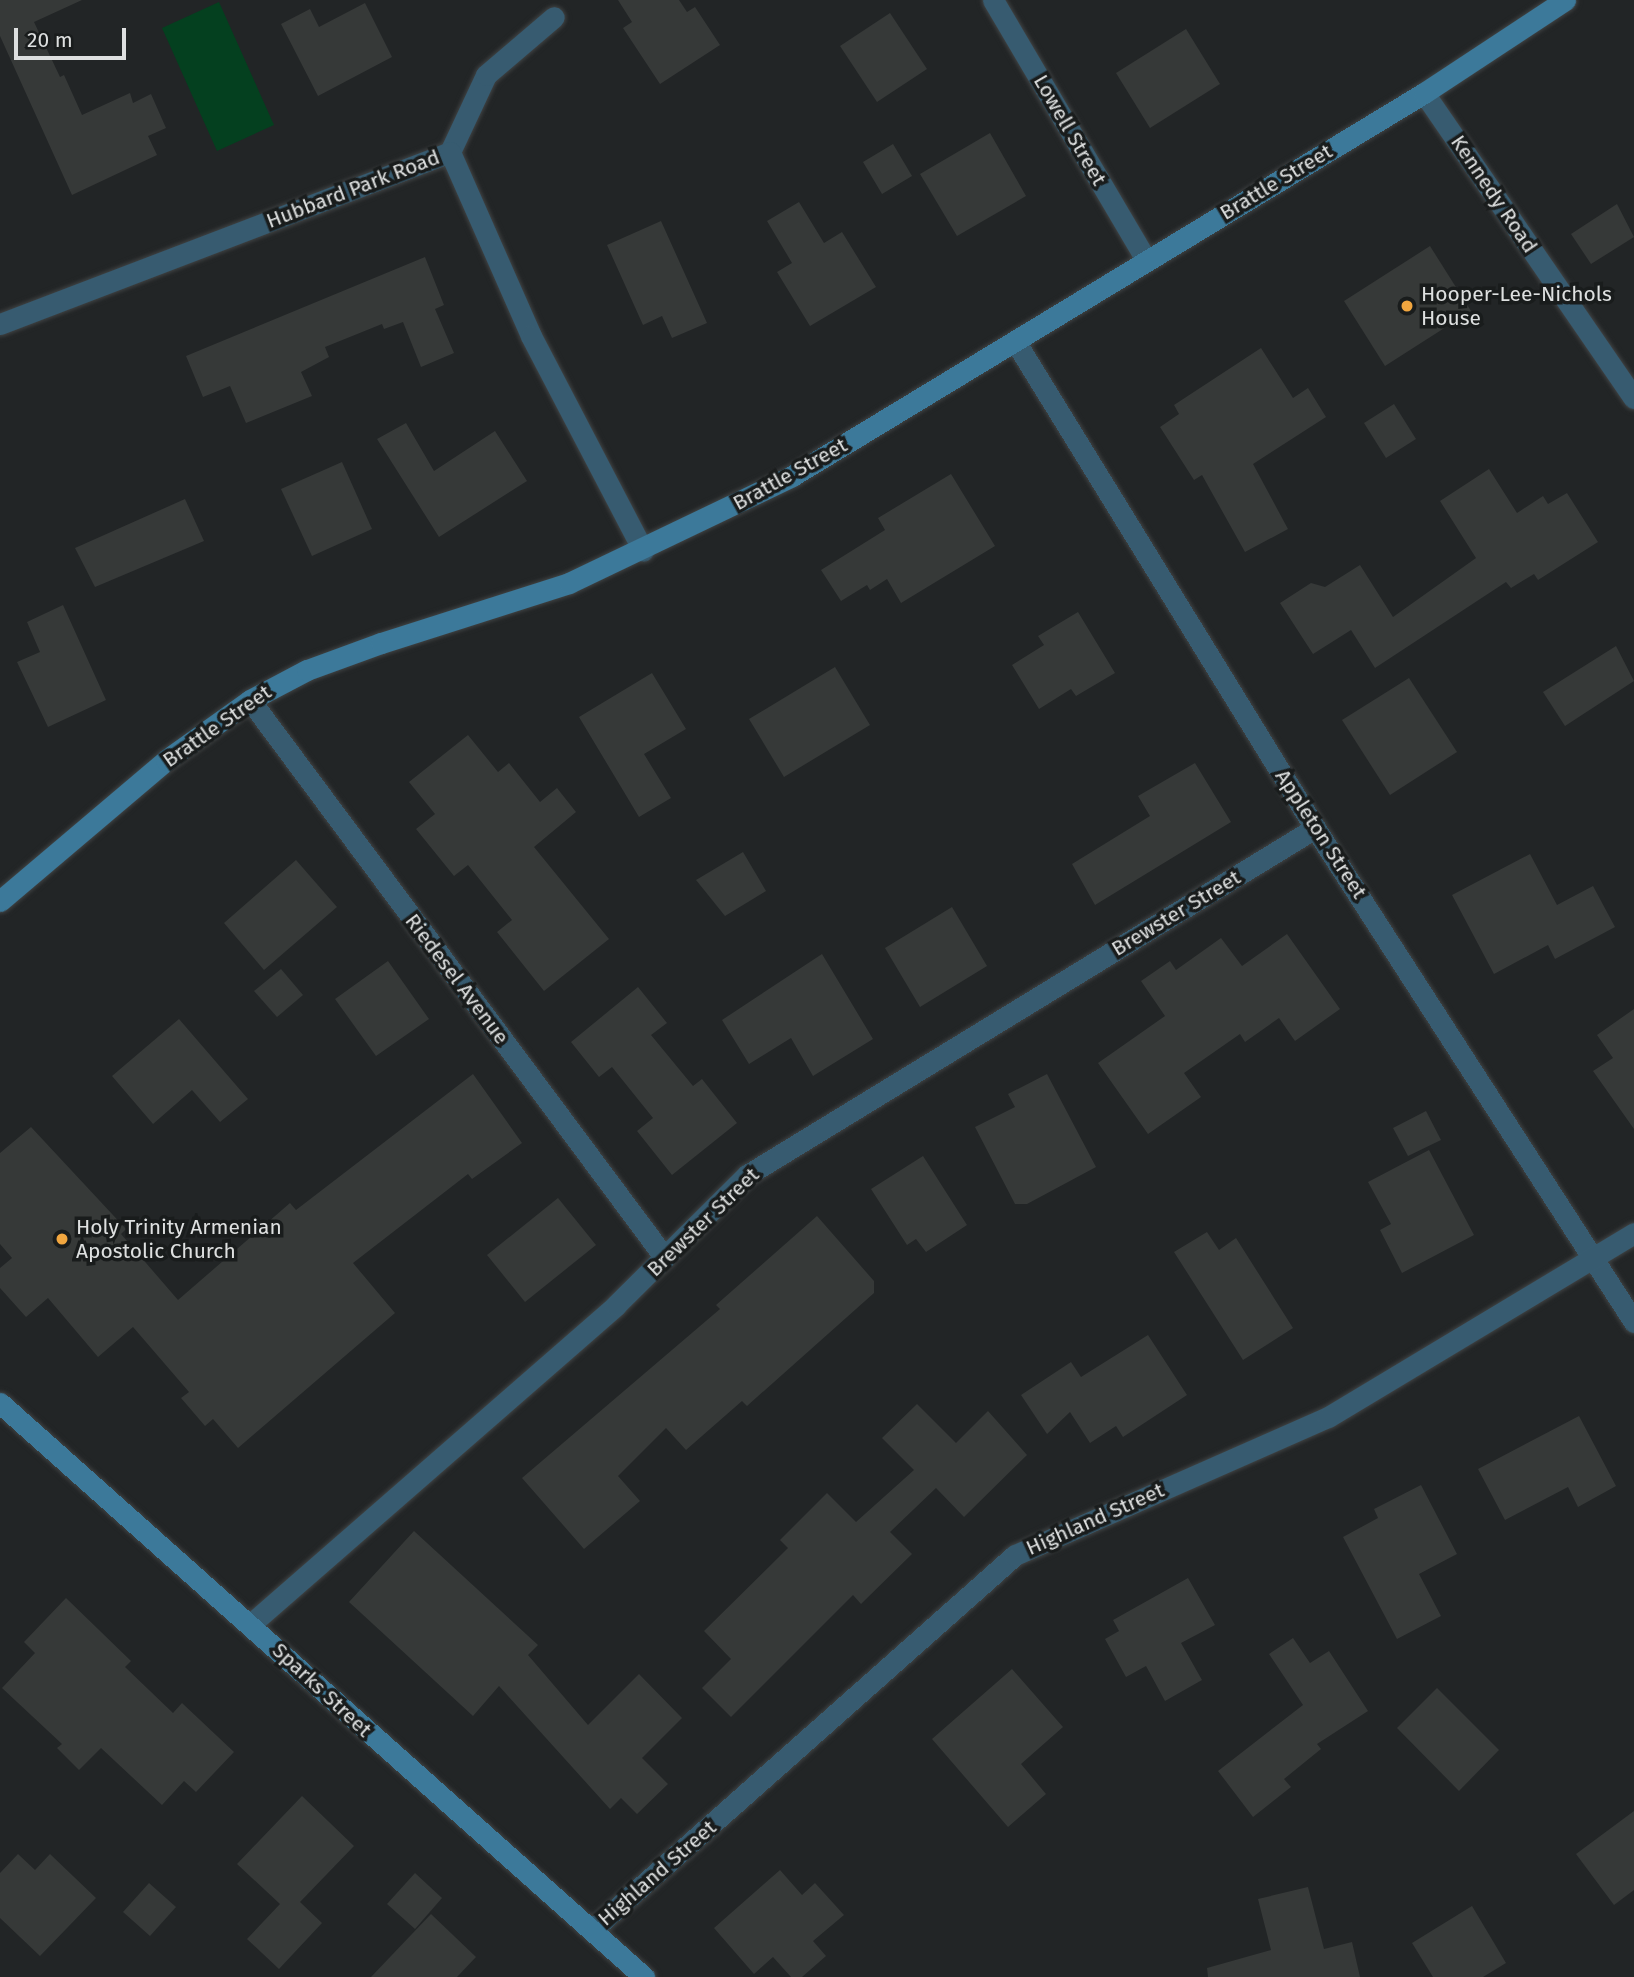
<!DOCTYPE html>
<style>
body{margin:0}
#map{position:relative;width:1634px;height:1977px;overflow:hidden;background:#222526;font-family:"Fira Sans",sans-serif}
div>[style]{position:absolute}
[style*='--x']{left:calc(var(--x)*1px);top:calc(var(--y)*1px);width:calc(var(--w)*1px);rotate:calc(var(--a)*1deg)}
.green>*{inset:0;background:#04401f}
.building>*{inset:0;background:#363938}
.roads{filter:drop-shadow(0 0 2px #404344) drop-shadow(0 0 2px #404344)}
.street>*{height:21px;margin:-10.5px;padding:0 10.5px;transform-origin:10.5px;border-radius:10.5px;background:#375b70}
.secondary>*{height:21px;margin:-10.5px;padding:0 10.5px;transform-origin:10.5px;border-radius:10.5px;background:#3c799a}
.dots>*{width:19px;height:19px;translate:-50% -50%;box-sizing:border-box;border:4px solid #191c1c;border-radius:50%}
span{translate:-50% -50%;white-space:nowrap;text-align:center;line-height:1.15;-webkit-text-stroke:7px #191c1c;paint-order:stroke}
.street-label{font-size:21px;color:#dee0e0}
.poi-label{font-size:21px;color:#dee0e0}
.left{translate:0 -50%;text-align:left}
.scale{position:absolute;left:14px;top:28px;width:112px;height:32px;box-sizing:border-box;border:4px solid #dee0e0;border-top:0;padding-left:9px;font-size:21px;line-height:24px;white-space:nowrap;color:#dee0e0;-webkit-text-stroke:5px #191c1c;paint-order:stroke}
</style>
<div id="map">
<div class="green">
<i style="clip-path:polygon(219px 2px,274px 125px,217px 151px,162px 28px)"></i>
</div>
<div class="building">
<i style="clip-path:polygon(0 0,82px 0,34px 22px,60px 77px,64px 75px,82px 115px,130px 93px,133px 103px,151px 94px,166px 128px,148px 136px,157px 155px,72px 195px,0 36px)"></i>
<i style="clip-path:polygon(618px 0,679px 0,687px 12px,695px 7px,720px 45px,660px 84px,623px 28px,632px 22px)"></i>
<i style="clip-path:polygon(365px 3px,392px 57px,318px 96px,281px 24px,310px 9px,319px 27px)"></i>
<i style="clip-path:polygon(890px 13px,927px 69px,877px 102px,840px 46px)"></i>
<i style="clip-path:polygon(1186px 29px,1220px 84px,1150px 128px,1116px 73px)"></i>
<i style="clip-path:polygon(990px 133px,1026px 196px,957px 236px,920px 174px)"></i>
<i style="clip-path:polygon(893px 144px,912px 176px,882px 194px,863px 162px)"></i>
<i style="clip-path:polygon(799px 202px,824px 243px,842px 232px,876px 287px,810px 326px,777px 272px,792px 263px,767px 221px)"></i>
<i style="clip-path:polygon(1617px 204px,1634px 237px,1591px 264px,1571px 234px)"></i>
<i style="clip-path:polygon(661px 221px,707px 323px,672px 338px,662px 316px,643px 325px,607px 245px)"></i>
<i style="clip-path:polygon(1430px 246px,1471px 311px,1385px 366px,1344px 301px)"></i>
<i style="clip-path:polygon(425px 257px,444px 305px,435px 309px,454px 353px,421px 367px,403px 322px,384px 329px,382px 324px,325px 347px,329px 357px,301px 372px,312px 396px,246px 423px,230px 386px,203px 397px,186px 356px)"></i>
<i style="clip-path:polygon(1261px 348px,1293px 398px,1308px 388px,1326px 417px,1253px 464px,1288px 529px,1245px 552px,1202px 475px,1194px 480px,1160px 427px,1179px 414px,1174px 405px)"></i>
<i style="clip-path:polygon(1394px 404px,1416px 439px,1386px 458px,1364px 423px)"></i>
<i style="clip-path:polygon(406px 423px,434px 471px,495px 431px,527px 481px,439px 537px,377px 439px)"></i>
<i style="clip-path:polygon(342px 462px,372px 529px,312px 556px,281px 489px)"></i>
<i style="clip-path:polygon(1489px 469px,1517px 513px,1543px 496px,1548px 504px,1567px 493px,1598px 542px,1538px 580px,1534px 574px,1511px 588px,1506px 582px,1375px 668px,1351px 630px,1313px 654px,1280px 603px,1311px 583px,1325px 587px,1360px 565px,1393px 617px,1476px 558px,1440px 501px)"></i>
<i style="clip-path:polygon(951px 474px,995px 546px,901px 603px,887px 579px,870px 590px,867px 585px,841px 601px,821px 570px,885px 530px,878px 518px)"></i>
<i style="clip-path:polygon(185px 499px,204px 541px,95px 587px,75px 548px)"></i>
<i style="clip-path:polygon(63px 605px,106px 700px,48px 727px,17px 662px,40px 652px,27px 622px)"></i>
<i style="clip-path:polygon(1078px 612px,1115px 673px,1076px 696px,1071px 689px,1039px 709px,1012px 665px,1044px 645px,1038px 636px)"></i>
<i style="clip-path:polygon(1616px 646px,1634px 681px,1565px 726px,1543px 692px)"></i>
<i style="clip-path:polygon(835px 667px,870px 725px,784px 777px,749px 719px)"></i>
<i style="clip-path:polygon(652px 673px,686px 729px,644px 754px,671px 798px,639px 817px,579px 717px)"></i>
<i style="clip-path:polygon(1409px 678px,1457px 752px,1390px 795px,1342px 720px)"></i>
<i style="clip-path:polygon(468px 735px,498px 772px,509px 763px,540px 802px,557px 788px,576px 812px,534px 847px,609px 939px,544px 991px,497px 932px,512px 920px,468px 865px,454px 876px,416px 829px,435px 814px,409px 782px)"></i>
<i style="clip-path:polygon(1195px 763px,1231px 822px,1095px 905px,1072px 864px,1150px 816px,1138px 796px)"></i>
<i style="clip-path:polygon(743px 852px,766px 891px,725px 916px,696px 880px)"></i>
<i style="clip-path:polygon(1530px 854px,1557px 905px,1593px 886px,1615px 927px,1555px 959px,1548px 945px,1494px 974px,1452px 895px)"></i>
<i style="clip-path:polygon(296px 860px,337px 907px,264px 970px,224px 923px)"></i>
<i style="clip-path:polygon(952px 907px,987px 966px,920px 1007px,885px 948px)"></i>
<i style="clip-path:polygon(1287px 934px,1340px 1009px,1295px 1041px,1279px 1018px,1245px 1042px,1240px 1034px,1184px 1073px,1201px 1097px,1148px 1134px,1098px 1063px,1165px 1016px,1141px 981px,1170px 961px,1176px 970px,1221px 938px,1242px 966px)"></i>
<i style="clip-path:polygon(822px 954px,873px 1039px,813px 1076px,791px 1038px,749px 1064px,722px 1020px)"></i>
<i style="clip-path:polygon(388px 961px,429px 1019px,376px 1056px,335px 999px)"></i>
<i style="clip-path:polygon(281px 969px,303px 995px,277px 1017px,254px 991px)"></i>
<i style="clip-path:polygon(638px 987px,667px 1023px,651px 1035px,693px 1086px,702px 1079px,737px 1123px,672px 1175px,637px 1131px,653px 1118px,612px 1067px,599px 1077px,571px 1042px)"></i>
<i style="clip-path:polygon(1634px 1009px,1634px 1129px,1593px 1071px,1613px 1058px,1597px 1035px)"></i>
<i style="clip-path:polygon(179px 1019px,248px 1099px,220px 1122px,192px 1090px,153px 1124px,112px 1076px)"></i>
<i style="clip-path:polygon(473px 1074px,522px 1143px,472px 1179px,468px 1174px,353px 1263px,395px 1313px,238px 1448px,213px 1419px,205px 1426px,181px 1398px,189px 1392px,133px 1327px,98px 1357px,48px 1298px,26px 1317px,0 1288px,0 1268px,12px 1258px,0 1244px,0 1153px,31px 1127px,126px 1229px,121px 1234px,178px 1300px,290px 1203px,296px 1210px)"></i>
<i style="clip-path:polygon(1047px 1074px,1096px 1167px,1027px 1204px,1015px 1204px,975px 1127px,1015px 1107px,1008px 1094px)"></i>
<i style="clip-path:polygon(1426px 1111px,1441px 1140px,1408px 1156px,1393px 1128px)"></i>
<i style="clip-path:polygon(1429px 1150px,1474px 1235px,1402px 1273px,1380px 1230px,1391px 1224px,1368px 1182px)"></i>
<i style="clip-path:polygon(923px 1156px,967px 1225px,926px 1252px,916px 1239px,907px 1245px,871px 1189px)"></i>
<i style="clip-path:polygon(558px 1198px,596px 1245px,525px 1302px,487px 1255px)"></i>
<i style="clip-path:polygon(817px 1216px,874px 1281px,874px 1293px,747px 1406px,742px 1401px,686px 1450px,666px 1428px,618px 1476px,640px 1501px,584px 1549px,522px 1478px,720px 1309px,716px 1305px)"></i>
<i style="clip-path:polygon(1207px 1232px,1219px 1250px,1236px 1238px,1293px 1328px,1243px 1360px,1174px 1252px)"></i>
<i style="clip-path:polygon(1148px 1335px,1187px 1395px,1123px 1437px,1116px 1426px,1090px 1443px,1070px 1412px,1047px 1434px,1021px 1395px,1071px 1362px,1081px 1377px)"></i>
<i style="clip-path:polygon(917px 1404px,956px 1443px,988px 1411px,1027px 1455px,964px 1517px,936px 1488px,890px 1532px,912px 1554px,861px 1604px,853px 1595px,731px 1717px,702px 1688px,731px 1659px,704px 1631px,788px 1548px,780px 1540px,827px 1493px,856px 1522px,914px 1470px,882px 1438px)"></i>
<i style="clip-path:polygon(1579px 1416px,1616px 1486px,1578px 1507px,1568px 1487px,1505px 1520px,1478px 1469px)"></i>
<i style="clip-path:polygon(1421px 1485px,1457px 1554px,1419px 1574px,1441px 1616px,1397px 1639px,1343px 1537px,1378px 1518px,1374px 1509px)"></i>
<i style="clip-path:polygon(414px 1531px,538px 1645px,528px 1655px,588px 1725px,639px 1674px,682px 1718px,642px 1758px,668px 1784px,637px 1814px,621px 1798px,610px 1809px,499px 1686px,473px 1716px,349px 1602px)"></i>
<i style="clip-path:polygon(1188px 1578px,1215px 1625px,1181px 1643px,1202px 1680px,1165px 1701px,1146px 1666px,1126px 1677px,1105px 1639px,1119px 1631px,1113px 1620px)"></i>
<i style="clip-path:polygon(66px 1598px,131px 1661px,125px 1667px,173px 1713px,182px 1703px,234px 1752px,196px 1792px,184px 1781px,162px 1805px,101px 1748px,79px 1770px,57px 1748px,62px 1744px,2px 1688px,35px 1653px,24px 1642px)"></i>
<i style="clip-path:polygon(1293px 1638px,1310px 1663px,1329px 1651px,1368px 1711px,1317px 1744px,1321px 1749px,1284px 1779px,1291px 1787px,1253px 1817px,1218px 1771px,1303px 1705px,1269px 1654px)"></i>
<i style="clip-path:polygon(1012px 1669px,1063px 1727px,1021px 1764px,1046px 1794px,1008px 1827px,932px 1739px)"></i>
<i style="clip-path:polygon(1437px 1688px,1499px 1750px,1459px 1791px,1397px 1728px)"></i>
<i style="clip-path:polygon(302px 1796px,354px 1846px,300px 1902px,322px 1923px,279px 1969px,247px 1939px,280px 1904px,237px 1864px)"></i>
<i style="clip-path:polygon(1634px 1811px,1634px 1890px,1614px 1905px,1576px 1854px)"></i>
<i style="clip-path:polygon(18px 1854px,35px 1870px,50px 1854px,96px 1898px,40px 1956px,0 1918px,0 1873px)"></i>
<i style="clip-path:polygon(780px 1870px,802px 1895px,815px 1883px,844px 1915px,813px 1941px,826px 1956px,802px 1977px,791px 1977px,773px 1957px,754px 1974px,714px 1928px)"></i>
<i style="clip-path:polygon(415px 1873px,442px 1898px,415px 1929px,387px 1904px)"></i>
<i style="clip-path:polygon(149px 1883px,176px 1907px,150px 1936px,123px 1912px)"></i>
<i style="clip-path:polygon(1308px 1887px,1324px 1949px,1352px 1942px,1360px 1977px,1208px 1977px,1207px 1968px,1271px 1950px,1258px 1899px)"></i>
<i style="clip-path:polygon(1472px 1906px,1506px 1963px,1483px 1977px,1433px 1977px,1412px 1943px)"></i>
<i style="clip-path:polygon(431px 1914px,476px 1957px,457px 1977px,371px 1977px)"></i>
</div>
<div class="roads">
<div class="street">
<i style="--x:993;--y:0;--w:302;--a:59.5"></i>
<i style="--x:1424;--y:93;--w:370;--a:55.5"></i>
<i style="--x:450;--y:152;--w:85;--a:-64.9"></i>
<i style="--x:486;--y:75;--w:89;--a:-40.5"></i>
<i style="--x:0;--y:324;--w:482;--a:-20.9"></i>
<i style="--x:450;--y:152;--w:201;--a:66.2"></i>
<i style="--x:531;--y:336;--w:242;--a:62.4"></i>
<i style="--x:1015;--y:341;--w:572;--a:58.37"></i>
<i style="--x:1315;--y:828;--w:588;--a:57.15"></i>
<i style="--x:250;--y:700;--w:695;--a:53.36"></i>
<i style="--x:252;--y:1623;--w:483;--a:-41.1"></i>
<i style="--x:616;--y:1305;--w:185;--a:-44.8"></i>
<i style="--x:747;--y:1175;--w:666;--a:-31.42"></i>
<i style="--x:592;--y:1930;--w:565;--a:-41.56"></i>
<i style="--x:1015;--y:1555;--w:342;--a:-23.8"></i>
<i style="--x:1328;--y:1417;--w:357;--a:-31"></i>
</div>
<div class="secondary">
<i style="--x:0;--y:901;--w:218;--a:-40.3"></i>
<i style="--x:166;--y:760;--w:103;--a:-35.5"></i>
<i style="--x:250;--y:700;--w:64;--a:-27.8"></i>
<i style="--x:307;--y:670;--w:79;--a:-20"></i>
<i style="--x:381;--y:643;--w:197;--a:-17.7"></i>
<i style="--x:569;--y:583;--w:247;--a:-25.6"></i>
<i style="--x:792;--y:476;--w:739;--a:-31.22"></i>
<i style="--x:1424;--y:93;--w:169;--a:-33.4"></i>
<i style="--x:0;--y:1403;--w:863;--a:41.71"></i>
</div>
</div>
<div class="dots">
<i style="left:1407px;top:306px;background:#f1a63f"></i>
<i style="left:62px;top:1239px;background:#f1a63f"></i>
</div>
<div class="street-label">
<span style="left:1070px;top:130px;rotate:60deg">Lowell Street</span>
<span style="left:1276px;top:182px;rotate:-31deg">Brattle Street</span>
<span style="left:353px;top:189px;rotate:-21deg">Hubbard Park Road</span>
<span style="left:1494px;top:194px;rotate:56deg">Kennedy Road</span>
<span style="left:790px;top:474px;rotate:-29deg">Brattle Street</span>
<span style="left:217px;top:726px;rotate:-35deg">Brattle Street</span>
<span style="left:1321px;top:834px;rotate:57deg">Appleton Street</span>
<span style="left:1176px;top:913px;rotate:-31deg">Brewster Street</span>
<span style="left:457px;top:979px;rotate:53deg">Riedesel Avenue</span>
<span style="left:703px;top:1222px;rotate:-44deg">Brewster Street</span>
<span style="left:1095px;top:1519px;rotate:-24deg">Highland Street</span>
<span style="left:322px;top:1690px;rotate:43deg">Sparks Street</span>
<span style="left:657px;top:1873px;rotate:-41deg">Highland Street</span>
</div>
<div class="poi-label">
<span class="left" style="left:1421px;top:306px">Hooper-Lee-Nichols<br>House</span>
<span class="left" style="left:76px;top:1239px">Holy Trinity Armenian<br>Apostolic Church</span>
</div>
<div class="scale">20 m</div>
</div>
